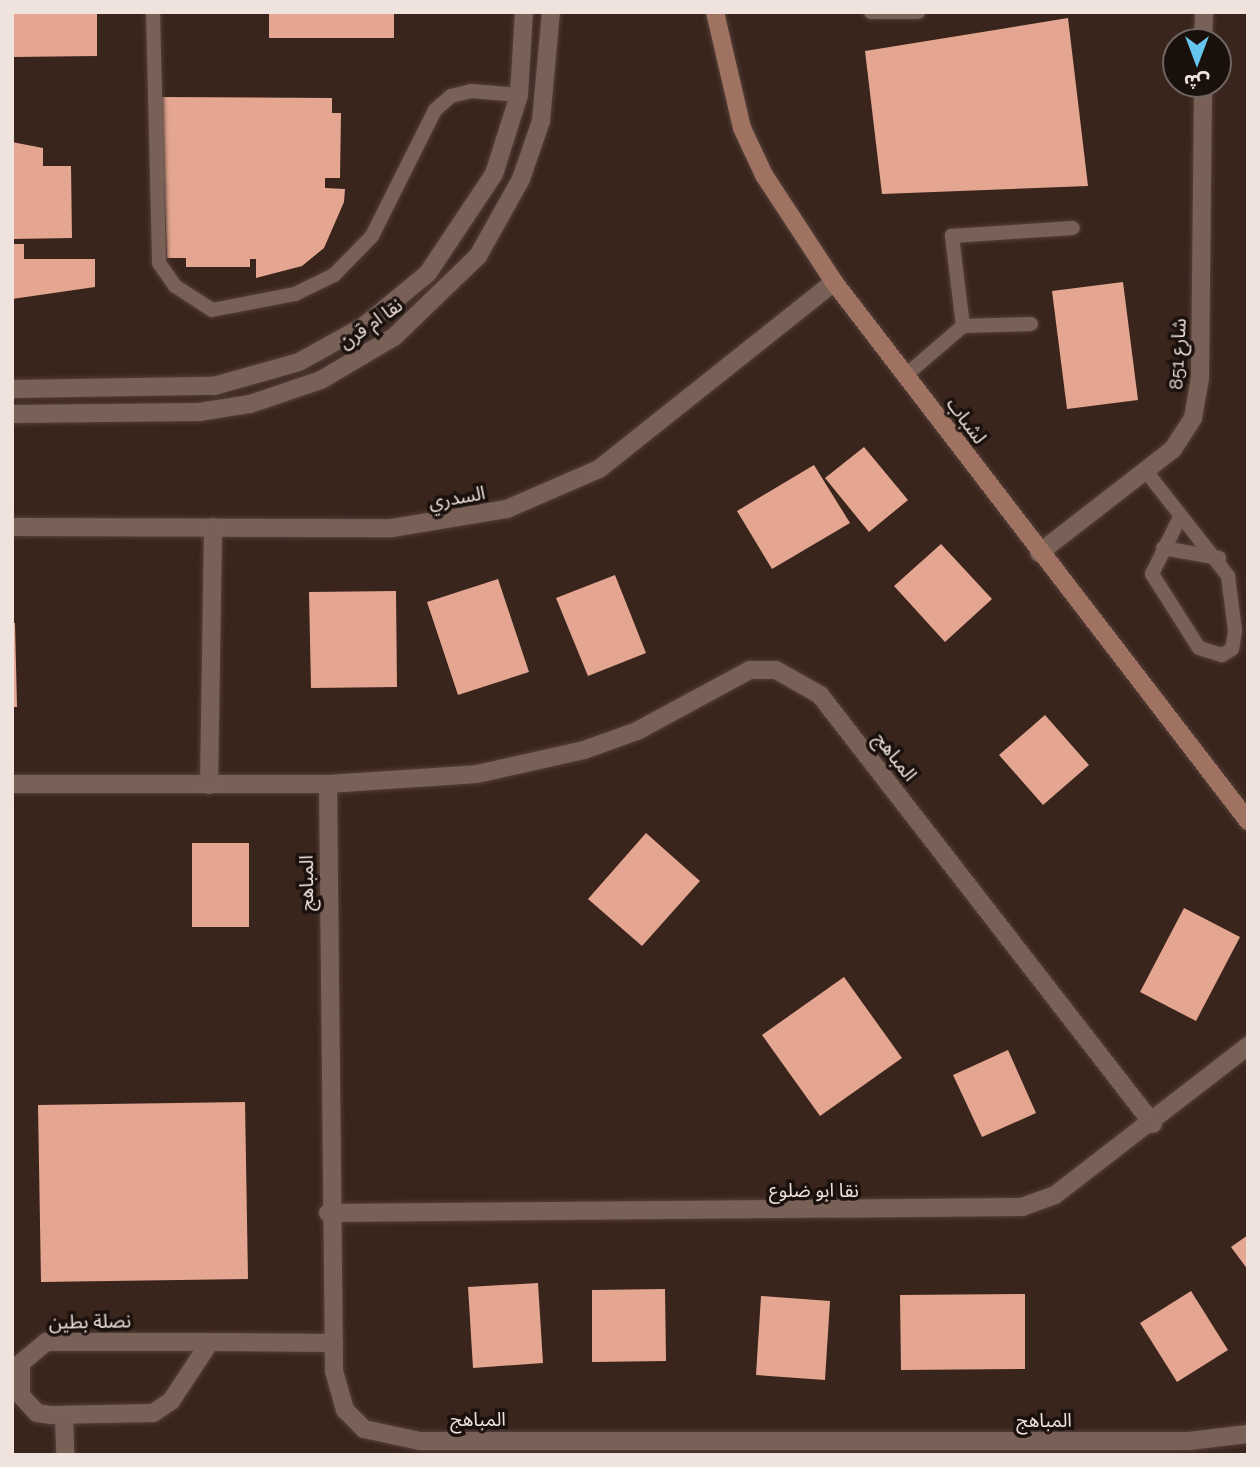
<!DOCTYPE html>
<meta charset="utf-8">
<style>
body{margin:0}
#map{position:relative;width:1260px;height:1467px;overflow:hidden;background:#3a251d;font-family:Raleway,"Noto Sans Arabic",sans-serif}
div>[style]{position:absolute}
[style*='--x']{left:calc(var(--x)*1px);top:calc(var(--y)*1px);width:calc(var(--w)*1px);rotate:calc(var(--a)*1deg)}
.building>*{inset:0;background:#e4a690}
.roads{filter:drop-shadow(0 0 2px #534039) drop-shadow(0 0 2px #534039)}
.lane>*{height:14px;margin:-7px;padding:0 7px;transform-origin:7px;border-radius:7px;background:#7a6158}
.street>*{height:18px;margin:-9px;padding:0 9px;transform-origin:9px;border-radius:9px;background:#7a6158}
.secondary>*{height:18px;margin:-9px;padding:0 9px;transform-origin:9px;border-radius:9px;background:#9f7262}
span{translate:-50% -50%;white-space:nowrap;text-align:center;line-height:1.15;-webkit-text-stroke:7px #1a110d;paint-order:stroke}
.street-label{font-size:19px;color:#f0e2dc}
.frame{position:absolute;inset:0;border:14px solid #f0e2dc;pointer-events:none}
.north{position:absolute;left:1162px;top:28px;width:70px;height:70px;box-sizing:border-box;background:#1a110d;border:2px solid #706560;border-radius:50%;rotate:180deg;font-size:19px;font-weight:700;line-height:28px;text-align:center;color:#f0e2dc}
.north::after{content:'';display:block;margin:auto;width:24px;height:32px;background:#65c5ee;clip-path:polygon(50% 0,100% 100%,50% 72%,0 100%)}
</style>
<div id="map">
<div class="building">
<i style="clip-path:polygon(12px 12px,97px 12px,97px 56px,12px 57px)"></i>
<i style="clip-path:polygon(269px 12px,394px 12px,394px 38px,269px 38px)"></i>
<i style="clip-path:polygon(1068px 18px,1088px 186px,882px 194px,865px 51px)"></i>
<i style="clip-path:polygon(161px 97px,332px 98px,332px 113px,341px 113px,340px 178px,325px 178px,325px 188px,345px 189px,344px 202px,324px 248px,302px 266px,256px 278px,256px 259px,250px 259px,250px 267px,186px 267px,186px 258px,167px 258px)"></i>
<i style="clip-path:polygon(12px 142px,43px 148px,43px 166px,71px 166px,72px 238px,12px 239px)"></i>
<i style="clip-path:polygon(12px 244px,24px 244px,24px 259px,95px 259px,95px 287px,12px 299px)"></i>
<i style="clip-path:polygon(1123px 282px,1138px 400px,1067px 409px,1052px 291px)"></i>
<i style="clip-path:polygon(864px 447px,908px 500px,869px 532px,825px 478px)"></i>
<i style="clip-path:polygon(814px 465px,850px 523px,772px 569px,737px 511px)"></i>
<i style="clip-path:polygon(941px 544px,992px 599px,945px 642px,894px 586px)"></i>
<i style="clip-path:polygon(615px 575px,646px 653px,588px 676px,556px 598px)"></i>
<i style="clip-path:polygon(498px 579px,529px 672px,458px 695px,427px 602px)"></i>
<i style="clip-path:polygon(396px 591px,397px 687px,311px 688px,309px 592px)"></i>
<i style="clip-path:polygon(12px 623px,15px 623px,17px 707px,12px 707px)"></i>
<i style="clip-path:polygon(1045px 715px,1089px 765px,1043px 805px,999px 755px)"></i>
<i style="clip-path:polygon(646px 833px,700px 881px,642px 946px,588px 899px)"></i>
<i style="clip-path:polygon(192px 843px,249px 843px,249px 927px,192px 927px)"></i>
<i style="clip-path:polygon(1184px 908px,1240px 937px,1196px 1021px,1140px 992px)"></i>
<i style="clip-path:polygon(844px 977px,902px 1058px,820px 1116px,762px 1035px)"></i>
<i style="clip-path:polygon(1008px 1050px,1036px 1113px,982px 1137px,953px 1075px)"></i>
<i style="clip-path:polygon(245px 1102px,248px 1279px,41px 1282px,38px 1105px)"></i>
<i style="clip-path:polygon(1248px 1235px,1248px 1270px,1231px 1247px)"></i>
<i style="clip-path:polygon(538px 1283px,543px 1363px,473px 1368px,468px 1287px)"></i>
<i style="clip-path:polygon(665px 1289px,666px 1361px,592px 1362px,592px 1290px)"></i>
<i style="clip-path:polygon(1191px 1291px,1228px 1350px,1177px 1382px,1140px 1323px)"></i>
<i style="clip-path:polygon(1025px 1294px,1025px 1369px,901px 1370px,900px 1295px)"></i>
<i style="clip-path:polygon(761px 1296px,830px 1301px,825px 1380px,756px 1375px)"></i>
</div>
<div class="roads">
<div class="lane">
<i style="--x:153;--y:12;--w:251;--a:88.6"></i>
<i style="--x:159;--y:263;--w:28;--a:55"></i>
<i style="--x:175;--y:286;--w:44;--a:33"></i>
<i style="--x:212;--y:310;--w:85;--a:-10.9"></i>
<i style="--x:295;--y:294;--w:43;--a:-26"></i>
<i style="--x:334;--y:275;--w:54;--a:-45.7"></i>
<i style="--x:372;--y:236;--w:141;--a:-63.4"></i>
<i style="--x:435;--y:110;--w:21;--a:-41"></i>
<i style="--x:451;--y:96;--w:21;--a:-14"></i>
<i style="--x:471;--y:91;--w:48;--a:4.8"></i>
<i style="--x:871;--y:12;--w:47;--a:0"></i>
<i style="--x:963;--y:326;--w:68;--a:-1.7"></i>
<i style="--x:906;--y:375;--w:75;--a:-40.7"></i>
<i style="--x:963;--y:326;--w:91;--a:-97"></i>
<i style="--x:952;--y:236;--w:121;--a:-3.8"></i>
<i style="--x:1145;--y:470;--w:135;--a:51.9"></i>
<i style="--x:1228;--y:576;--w:55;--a:82.7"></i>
<i style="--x:1235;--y:631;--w:18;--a:99"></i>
<i style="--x:1232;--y:649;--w:12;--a:149"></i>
<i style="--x:1222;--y:655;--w:24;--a:-163"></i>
<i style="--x:1199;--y:648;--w:88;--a:-122.4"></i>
<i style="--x:1152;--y:574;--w:64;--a:-63.8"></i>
<i style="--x:1163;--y:548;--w:57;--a:10.1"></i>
</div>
<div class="street">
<i style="--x:1203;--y:42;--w:30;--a:-88"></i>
<i style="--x:12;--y:389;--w:202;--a:-0.9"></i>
<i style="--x:214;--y:386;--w:88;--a:-15.8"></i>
<i style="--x:299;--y:362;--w:74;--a:-29"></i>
<i style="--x:364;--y:326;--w:83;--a:-39.6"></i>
<i style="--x:428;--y:273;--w:119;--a:-56.3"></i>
<i style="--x:494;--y:174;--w:83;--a:-72.4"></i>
<i style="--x:519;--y:95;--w:83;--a:-86.6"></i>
<i style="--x:12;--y:414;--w:187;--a:-0.6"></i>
<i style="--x:199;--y:412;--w:52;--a:-8.9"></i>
<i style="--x:250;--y:404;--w:75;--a:-18.7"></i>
<i style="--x:321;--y:380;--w:85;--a:-30.5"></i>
<i style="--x:394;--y:337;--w:117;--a:-44"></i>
<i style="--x:478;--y:256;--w:88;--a:-60.8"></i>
<i style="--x:521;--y:179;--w:61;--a:-71"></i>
<i style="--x:541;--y:121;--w:109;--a:-84.8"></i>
<i style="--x:12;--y:527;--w:380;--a:0.2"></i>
<i style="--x:392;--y:528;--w:117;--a:-9.4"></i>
<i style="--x:507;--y:509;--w:100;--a:-23.5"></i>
<i style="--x:599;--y:469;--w:300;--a:-38.5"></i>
<i style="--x:1039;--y:553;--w:170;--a:-37.8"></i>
<i style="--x:1173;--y:449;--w:37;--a:-57"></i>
<i style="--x:1193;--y:418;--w:41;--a:-80.1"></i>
<i style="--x:1200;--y:378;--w:294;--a:-89.4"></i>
<i style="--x:12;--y:784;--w:316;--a:0"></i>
<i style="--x:328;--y:784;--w:149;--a:-3.8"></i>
<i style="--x:477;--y:774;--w:110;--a:-12.6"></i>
<i style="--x:584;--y:750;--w:56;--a:-19.7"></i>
<i style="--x:637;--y:731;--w:128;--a:-28.4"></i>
<i style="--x:750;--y:670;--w:26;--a:0"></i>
<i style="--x:776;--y:670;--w:51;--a:29.6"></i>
<i style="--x:820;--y:695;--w:543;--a:52.18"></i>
<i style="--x:328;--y:784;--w:587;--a:89.41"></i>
<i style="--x:334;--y:1371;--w:41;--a:74.2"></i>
<i style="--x:345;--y:1410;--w:27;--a:45"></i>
<i style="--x:364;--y:1429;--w:57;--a:12.1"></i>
<i style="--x:420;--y:1441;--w:769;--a:0"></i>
<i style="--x:1189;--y:1441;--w:59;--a:-6.8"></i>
<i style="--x:209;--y:785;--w:258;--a:-89.1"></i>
<i style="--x:328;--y:1213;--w:694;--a:-0.5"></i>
<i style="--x:1022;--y:1207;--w:35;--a:-20"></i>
<i style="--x:1055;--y:1195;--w:244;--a:-37.7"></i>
<i style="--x:210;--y:1342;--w:71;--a:123.5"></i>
<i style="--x:171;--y:1401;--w:22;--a:146"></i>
<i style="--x:153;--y:1413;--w:102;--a:178.9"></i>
<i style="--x:51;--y:1415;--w:14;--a:-172"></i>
<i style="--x:37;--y:1413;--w:23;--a:-133"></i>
<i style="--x:21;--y:1396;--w:33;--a:-90"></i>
<i style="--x:21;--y:1363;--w:33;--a:-40"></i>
<i style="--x:46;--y:1342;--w:164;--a:0"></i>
<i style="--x:210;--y:1342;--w:124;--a:0.5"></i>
<i style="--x:64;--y:1417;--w:38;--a:88"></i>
</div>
<div class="secondary">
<i style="--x:715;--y:12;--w:119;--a:76.9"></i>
<i style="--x:742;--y:128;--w:52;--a:64.9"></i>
<i style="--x:764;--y:175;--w:128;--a:56.8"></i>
<i style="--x:834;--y:282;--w:680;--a:52.47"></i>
</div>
</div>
<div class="street-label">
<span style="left:371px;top:324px;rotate:-35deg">نقا ام قرن</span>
<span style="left:1178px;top:354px;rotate:-87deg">شارع 851</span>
<span style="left:966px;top:421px;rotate:53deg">لشباب</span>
<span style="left:457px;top:498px;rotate:-10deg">السدري</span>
<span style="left:895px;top:757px;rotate:52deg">المباهج</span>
<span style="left:307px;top:883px;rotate:-90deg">المباهج</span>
<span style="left:814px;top:1191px">نقا ابو ضلوع</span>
<span style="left:90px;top:1322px;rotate:-1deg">نصلة بطين</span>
<span style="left:478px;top:1420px">المباهج</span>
<span style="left:1044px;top:1421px">المباهج</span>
</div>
<div class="frame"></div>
<div class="north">ش</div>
</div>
